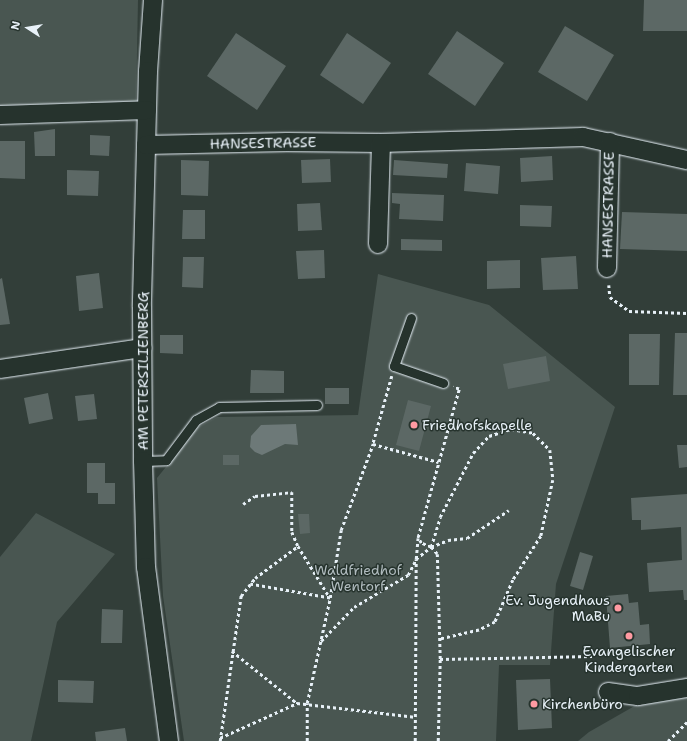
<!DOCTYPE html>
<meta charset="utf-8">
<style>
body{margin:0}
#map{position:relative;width:687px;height:741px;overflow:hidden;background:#323e39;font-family:"Shantell Sans",sans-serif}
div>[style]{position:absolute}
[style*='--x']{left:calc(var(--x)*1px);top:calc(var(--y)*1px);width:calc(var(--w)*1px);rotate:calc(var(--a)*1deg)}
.green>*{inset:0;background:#495651}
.water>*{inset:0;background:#6d7978}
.building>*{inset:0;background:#5c6865}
.path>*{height:2.5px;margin-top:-1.25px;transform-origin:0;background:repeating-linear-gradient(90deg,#e8f1f8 0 3px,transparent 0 6px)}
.roads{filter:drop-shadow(0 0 1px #e8f1f8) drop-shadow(0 0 1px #e8f1f8)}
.service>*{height:9px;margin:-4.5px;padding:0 4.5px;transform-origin:4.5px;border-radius:4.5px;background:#26332d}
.minor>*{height:18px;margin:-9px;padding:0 9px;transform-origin:9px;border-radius:9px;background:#26332d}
.dots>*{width:11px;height:11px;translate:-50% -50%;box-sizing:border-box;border:2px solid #26332d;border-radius:50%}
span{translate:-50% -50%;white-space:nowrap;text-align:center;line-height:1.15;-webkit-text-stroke:3px #26332d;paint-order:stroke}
.street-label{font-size:14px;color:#e8f1f8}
.poi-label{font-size:14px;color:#e8f1f8}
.left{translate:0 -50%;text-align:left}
.right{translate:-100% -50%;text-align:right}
.park-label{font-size:14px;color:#b0bbbe}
.north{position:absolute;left:8px;top:8px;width:40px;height:40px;-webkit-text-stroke:3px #26332d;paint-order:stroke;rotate:282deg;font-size:11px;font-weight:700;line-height:16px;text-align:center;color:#e8f1f8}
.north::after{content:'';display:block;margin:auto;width:14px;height:18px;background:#e8f1f8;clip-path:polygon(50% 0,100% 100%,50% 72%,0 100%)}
</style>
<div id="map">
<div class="green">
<i style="clip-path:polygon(0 0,138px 0,136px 103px,0 108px)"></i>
<i style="clip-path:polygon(378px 274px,489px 305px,615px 407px,556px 584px,550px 665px,499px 665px,496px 741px,184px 741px,163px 596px,157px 478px,198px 427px,217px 417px,358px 415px)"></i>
<i style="clip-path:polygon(36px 513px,115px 554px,57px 622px,31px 741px,0 741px,0 557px)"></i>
<i style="clip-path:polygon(687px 676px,687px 741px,578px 741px,589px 732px)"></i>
</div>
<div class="water">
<i style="clip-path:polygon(296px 424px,298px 445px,285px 444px,262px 455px,255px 452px,250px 447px,251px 436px,261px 425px)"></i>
</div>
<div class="building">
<i style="clip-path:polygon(644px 0,687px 0,687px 31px,643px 31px)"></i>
<i style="clip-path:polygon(565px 26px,614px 55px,587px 101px,538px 72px)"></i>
<i style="clip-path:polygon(457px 31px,504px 63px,475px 106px,428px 74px)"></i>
<i style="clip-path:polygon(236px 33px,286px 66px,257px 110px,207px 76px)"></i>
<i style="clip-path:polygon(347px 33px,391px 63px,363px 104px,320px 75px)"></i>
<i style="clip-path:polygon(55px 129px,55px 156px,35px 156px,34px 132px)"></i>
<i style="clip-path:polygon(90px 135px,110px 136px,109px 156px,90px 155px)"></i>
<i style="clip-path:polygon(0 141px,25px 141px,25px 179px,0 178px)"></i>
<i style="clip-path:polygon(552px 156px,553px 180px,521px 182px,520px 158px)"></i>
<i style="clip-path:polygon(330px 159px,331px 182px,302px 183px,301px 160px)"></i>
<i style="clip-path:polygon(181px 160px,209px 161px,208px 196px,181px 195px)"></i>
<i style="clip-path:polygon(394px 160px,448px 164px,447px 178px,393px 175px)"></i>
<i style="clip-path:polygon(466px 163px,500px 166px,498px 194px,464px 191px)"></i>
<i style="clip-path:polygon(67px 170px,99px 171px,98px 196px,67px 195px)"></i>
<i style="clip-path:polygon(392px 193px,444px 195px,443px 221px,399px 219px,400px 204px,392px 203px)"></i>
<i style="clip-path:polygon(320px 203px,322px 230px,298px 231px,297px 204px)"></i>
<i style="clip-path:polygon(520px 205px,552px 206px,551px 227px,520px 226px)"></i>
<i style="clip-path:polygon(183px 210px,205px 210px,205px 239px,182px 239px)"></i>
<i style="clip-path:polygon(622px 212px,687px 214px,687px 251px,620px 249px)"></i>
<i style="clip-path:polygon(401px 239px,442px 240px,442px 251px,401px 250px)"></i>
<i style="clip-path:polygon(324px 250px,325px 278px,298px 279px,296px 251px)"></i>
<i style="clip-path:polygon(576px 256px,578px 289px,543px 290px,541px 258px)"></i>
<i style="clip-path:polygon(183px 257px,204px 257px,203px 288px,182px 287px)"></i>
<i style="clip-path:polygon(520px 260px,520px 288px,487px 289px,487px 261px)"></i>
<i style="clip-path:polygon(99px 273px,103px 308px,79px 311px,76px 276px)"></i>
<i style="clip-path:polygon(2px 278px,10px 324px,0 325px,0 279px)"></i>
<i style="clip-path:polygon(675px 333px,687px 333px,687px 395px,673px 395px)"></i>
<i style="clip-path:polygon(629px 334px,660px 334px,659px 385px,629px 385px)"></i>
<i style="clip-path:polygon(160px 335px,183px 335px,183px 354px,160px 353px)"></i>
<i style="clip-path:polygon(546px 356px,550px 381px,508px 389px,503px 364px)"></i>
<i style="clip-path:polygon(251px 370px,284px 371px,284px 393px,250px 393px)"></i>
<i style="clip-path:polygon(325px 388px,349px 388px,349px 404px,325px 404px)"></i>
<i style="clip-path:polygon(48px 393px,53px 419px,29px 424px,24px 398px)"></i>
<i style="clip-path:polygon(94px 394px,97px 419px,78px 421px,75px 396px)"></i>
<i style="clip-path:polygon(408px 400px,431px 406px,419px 451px,396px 445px)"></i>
<i style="clip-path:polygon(677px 445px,687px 445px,687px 467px,679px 468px)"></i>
<i style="clip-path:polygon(223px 455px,239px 455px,239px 465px,223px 465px)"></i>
<i style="clip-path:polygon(87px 463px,105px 463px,105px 483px,115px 483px,115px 504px,98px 504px,98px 493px,87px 493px)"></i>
<i style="clip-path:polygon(687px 494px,687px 600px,684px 600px,683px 590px,649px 592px,647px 563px,682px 560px,681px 527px,641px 530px,641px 520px,632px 520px,631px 498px)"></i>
<i style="clip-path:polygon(298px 514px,309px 514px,310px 533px,300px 534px)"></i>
<i style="clip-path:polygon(580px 552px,593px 556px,583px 590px,570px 586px)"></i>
<i style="clip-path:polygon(628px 594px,629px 603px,638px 602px,640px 625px,649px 624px,650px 644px,610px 648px,606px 596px)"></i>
<i style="clip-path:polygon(102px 609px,123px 610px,122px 643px,101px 643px)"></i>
<i style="clip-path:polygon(550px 679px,552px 728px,518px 730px,516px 680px)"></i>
<i style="clip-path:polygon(58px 680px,94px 681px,93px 703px,58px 702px)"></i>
<i style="clip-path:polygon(125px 728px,127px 741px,96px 741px,95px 732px)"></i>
</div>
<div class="path">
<i style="--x:609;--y:285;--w:12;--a:85"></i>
<i style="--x:610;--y:297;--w:24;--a:36"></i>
<i style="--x:629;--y:311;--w:58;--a:2"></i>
<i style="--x:392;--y:376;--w:71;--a:105.6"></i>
<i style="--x:373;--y:444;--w:68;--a:15.3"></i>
<i style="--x:243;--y:504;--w:14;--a:-34"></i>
<i style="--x:255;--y:496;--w:37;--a:-6"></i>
<i style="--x:292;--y:492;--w:40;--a:90"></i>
<i style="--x:292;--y:532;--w:15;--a:67"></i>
<i style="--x:298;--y:546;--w:61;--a:58.4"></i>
<i style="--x:330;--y:598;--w:81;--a:-170.1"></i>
<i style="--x:431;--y:547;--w:31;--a:-73"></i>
<i style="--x:440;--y:517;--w:72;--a:-62.7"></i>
<i style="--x:473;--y:453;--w:23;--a:-47"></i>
<i style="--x:489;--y:436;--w:23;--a:-18"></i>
<i style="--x:511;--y:429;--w:22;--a:10"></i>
<i style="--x:533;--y:433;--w:24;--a:45"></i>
<i style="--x:550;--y:450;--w:30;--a:84"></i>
<i style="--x:553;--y:480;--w:57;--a:102.1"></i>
<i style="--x:541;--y:536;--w:52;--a:122.5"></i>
<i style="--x:513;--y:580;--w:46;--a:113.2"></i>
<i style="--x:495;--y:622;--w:18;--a:153"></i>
<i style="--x:479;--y:630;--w:40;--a:167"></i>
<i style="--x:321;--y:641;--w:47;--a:-45.9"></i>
<i style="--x:354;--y:607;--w:63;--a:-30.7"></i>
<i style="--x:408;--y:575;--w:18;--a:-63"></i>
<i style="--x:416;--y:559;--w:19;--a:-39"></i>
<i style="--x:431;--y:547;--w:18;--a:-22"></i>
<i style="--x:448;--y:540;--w:19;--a:-6"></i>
<i style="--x:467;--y:538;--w:50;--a:-33.7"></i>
<i style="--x:232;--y:651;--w:83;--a:38.7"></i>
<i style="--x:440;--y:659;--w:152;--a:-1.1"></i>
<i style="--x:220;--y:738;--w:85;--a:-24.4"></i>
<i style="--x:297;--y:703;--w:120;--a:6.7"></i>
<i style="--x:220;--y:741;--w:147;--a:-81.8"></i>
<i style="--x:241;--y:596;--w:23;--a:-52"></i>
<i style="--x:255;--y:578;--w:54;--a:-36.7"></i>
<i style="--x:307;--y:741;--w:38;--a:-90"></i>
<i style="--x:307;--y:703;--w:107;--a:-77.6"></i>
<i style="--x:330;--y:598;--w:69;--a:-80.8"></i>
<i style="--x:341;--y:530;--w:92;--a:-69.6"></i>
<i style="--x:415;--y:741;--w:182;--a:-89.7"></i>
<i style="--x:416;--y:559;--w:21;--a:-85"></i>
<i style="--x:438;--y:741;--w:82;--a:-88.6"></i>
<i style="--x:440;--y:659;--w:105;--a:-91.6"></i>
<i style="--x:437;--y:554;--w:9;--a:-131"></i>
<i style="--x:431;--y:547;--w:11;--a:-158"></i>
<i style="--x:421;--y:543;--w:7;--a:-117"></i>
<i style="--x:418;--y:537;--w:154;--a:-74.5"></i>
<i style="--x:459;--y:389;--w:6;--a:-162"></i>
<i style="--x:668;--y:741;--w:27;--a:-45"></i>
</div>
<div class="roads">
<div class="service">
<i style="--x:411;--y:318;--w:51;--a:109.5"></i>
<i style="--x:394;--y:366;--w:52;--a:19.1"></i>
<i style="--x:143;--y:461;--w:23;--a:-2"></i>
<i style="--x:166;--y:460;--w:50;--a:-53.1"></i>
<i style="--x:196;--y:420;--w:26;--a:-29"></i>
<i style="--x:219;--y:407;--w:98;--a:-1.2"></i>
</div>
<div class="minor">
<i style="--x:153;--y:0;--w:71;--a:94"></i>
<i style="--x:148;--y:71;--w:236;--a:91.5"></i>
<i style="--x:142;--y:307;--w:154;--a:89.6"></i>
<i style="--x:143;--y:461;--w:106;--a:88.4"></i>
<i style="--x:146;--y:567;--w:176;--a:82.5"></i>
<i style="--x:0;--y:115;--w:147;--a:-1.9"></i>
<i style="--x:146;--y:145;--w:141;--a:-1.2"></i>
<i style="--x:287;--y:142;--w:94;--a:0.6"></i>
<i style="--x:381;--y:143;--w:202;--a:-1.7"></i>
<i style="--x:583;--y:137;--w:107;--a:12.5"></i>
<i style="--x:378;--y:244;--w:101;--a:-88.3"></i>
<i style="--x:607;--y:268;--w:126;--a:-88.6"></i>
<i style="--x:0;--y:369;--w:144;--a:-8.4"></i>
<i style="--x:608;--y:692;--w:30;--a:8"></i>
<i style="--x:638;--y:696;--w:50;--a:-9.3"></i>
</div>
</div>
<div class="dots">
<i style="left:414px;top:425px;background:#ff9aa2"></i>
<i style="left:618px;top:608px;background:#ff9aa2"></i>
<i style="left:629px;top:636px;background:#ff9aa2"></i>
<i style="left:534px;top:704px;background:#ff9aa2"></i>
</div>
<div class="street-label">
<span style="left:263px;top:143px;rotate:-1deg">HANSESTRASSE</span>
<span style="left:608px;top:205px;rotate:-89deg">HANSESTRASSE</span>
<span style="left:143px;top:371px;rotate:-90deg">AM PETERSILIENBERG</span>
</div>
<div class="poi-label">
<span class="left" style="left:422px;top:425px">Friedhofskapelle</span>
<span class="right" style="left:610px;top:608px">Ev. Jugendhaus<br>MaBu</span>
<span style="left:629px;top:659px">Evangelischer<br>Kindergarten</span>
<span class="left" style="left:542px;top:704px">Kirchenbüro</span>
</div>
<div class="park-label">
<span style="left:358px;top:578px">Waldfriedhof<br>Wentorf</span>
</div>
<div class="north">N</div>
</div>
